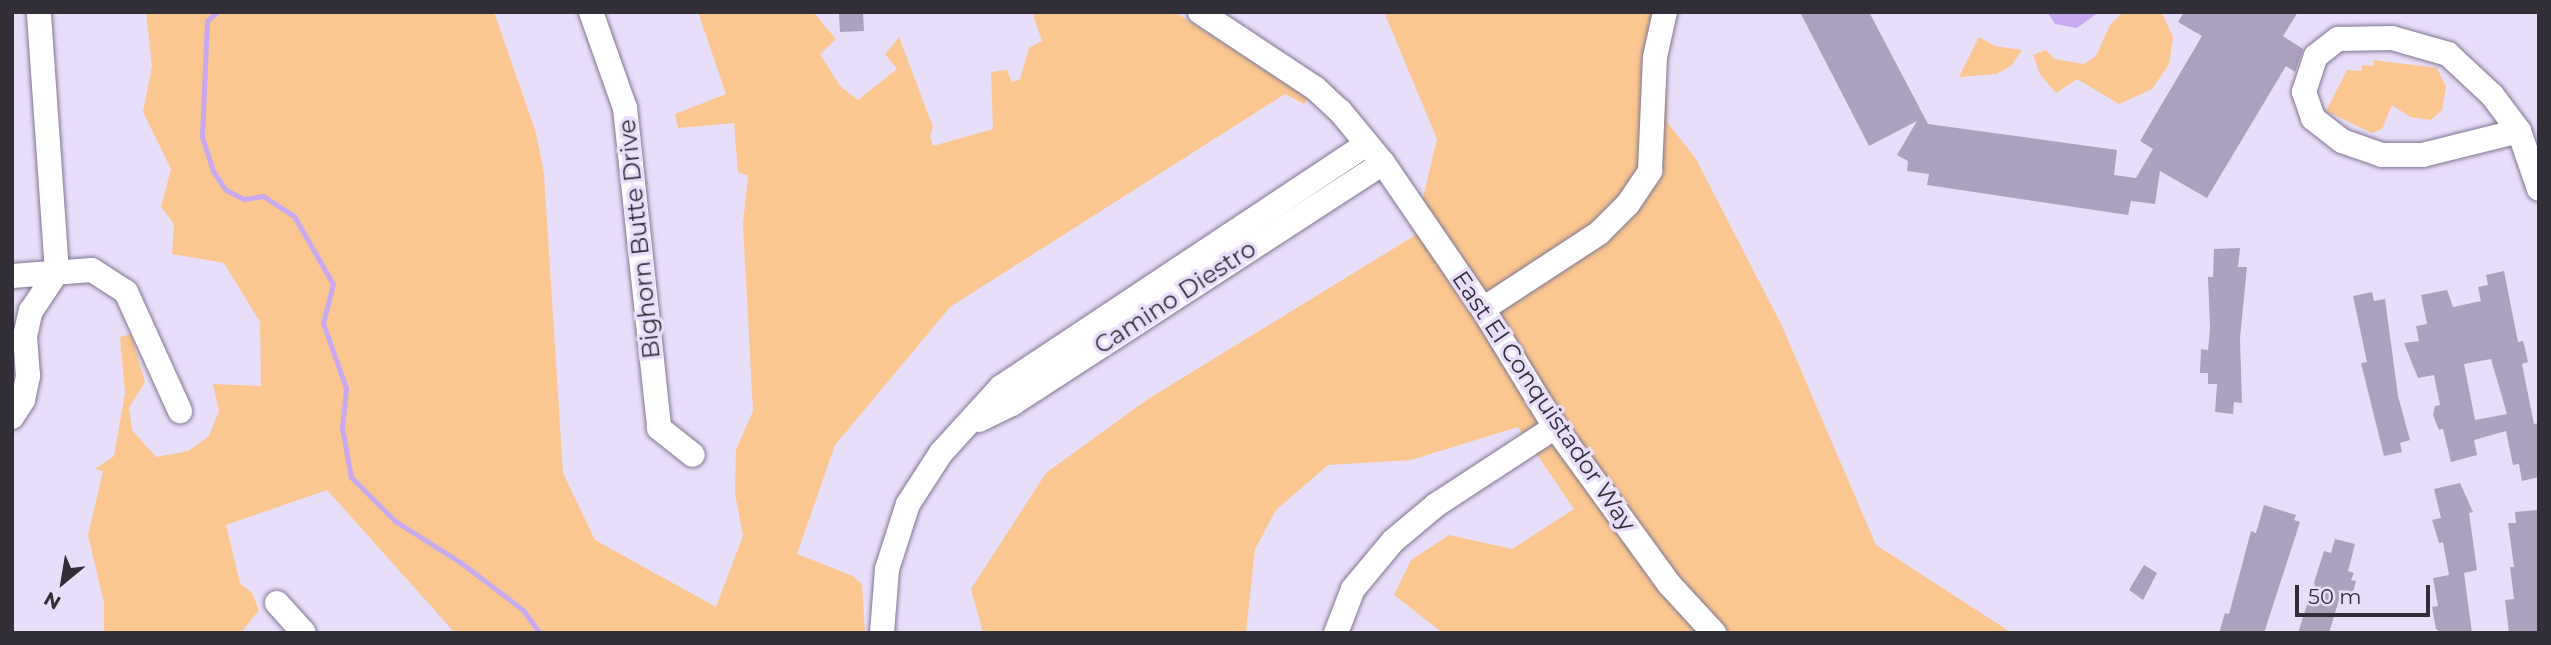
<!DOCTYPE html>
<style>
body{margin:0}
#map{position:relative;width:2551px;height:645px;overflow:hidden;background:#e9defa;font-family:Montserrat,sans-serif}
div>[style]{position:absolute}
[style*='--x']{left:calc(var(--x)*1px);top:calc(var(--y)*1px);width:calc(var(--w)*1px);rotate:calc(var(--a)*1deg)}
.green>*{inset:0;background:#fac790}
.water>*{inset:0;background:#c7aaf0}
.stream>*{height:5px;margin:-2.5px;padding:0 2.5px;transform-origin:2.5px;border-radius:2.5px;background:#c7aaf0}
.building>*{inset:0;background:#ada2bd}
.roads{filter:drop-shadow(0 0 2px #807690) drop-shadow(0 0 2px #807690)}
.minor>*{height:24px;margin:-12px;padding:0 12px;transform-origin:12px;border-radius:12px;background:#fff}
span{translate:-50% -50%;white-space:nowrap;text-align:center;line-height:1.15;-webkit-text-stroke:7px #e9defa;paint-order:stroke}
.street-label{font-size:24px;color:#322e38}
.frame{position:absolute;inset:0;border:14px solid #322e38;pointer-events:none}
.north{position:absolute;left:28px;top:547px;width:70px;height:70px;-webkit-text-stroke:5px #e9defa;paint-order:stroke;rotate:210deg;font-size:19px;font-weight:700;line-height:28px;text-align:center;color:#322e38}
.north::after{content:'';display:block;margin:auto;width:24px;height:32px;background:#322e38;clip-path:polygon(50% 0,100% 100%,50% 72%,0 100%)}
.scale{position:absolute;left:2295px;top:585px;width:135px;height:32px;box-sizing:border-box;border:4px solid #322e38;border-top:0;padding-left:9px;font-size:21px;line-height:24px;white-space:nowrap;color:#322e38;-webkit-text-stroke:5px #e9defa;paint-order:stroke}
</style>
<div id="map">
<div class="green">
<i style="clip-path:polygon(146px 12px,494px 12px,536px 133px,544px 174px,563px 473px,595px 540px,716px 607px,743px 536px,735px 494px,736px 450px,753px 411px,743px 224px,748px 176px,738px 172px,734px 123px,678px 128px,675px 114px,726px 94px,698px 12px,813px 12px,836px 39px,820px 54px,840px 86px,858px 100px,897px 69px,885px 54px,899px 37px,933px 127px,930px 136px,933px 146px,993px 129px,991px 72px,1007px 70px,1012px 82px,1020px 79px,1029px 48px,1042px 41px,1032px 12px,1175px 12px,1308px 98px,1304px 104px,1285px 94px,950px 307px,835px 445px,797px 554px,853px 576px,862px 584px,865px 633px,455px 633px,327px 490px,226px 525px,240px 583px,252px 593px,259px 610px,241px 633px,104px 633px,104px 603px,88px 535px,103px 471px,95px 469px,114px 456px,125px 393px,120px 337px,131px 334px,145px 382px,129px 408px,132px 430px,156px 457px,188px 451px,209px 436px,219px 411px,213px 384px,261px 386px,260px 322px,224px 263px,172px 254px,174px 224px,161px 207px,171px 169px,143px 112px,152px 66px)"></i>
<i style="clip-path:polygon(1384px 12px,1676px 12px,1666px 69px,1667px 122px,1696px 159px,1782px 326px,1876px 545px,2012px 633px,1443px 633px,1394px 595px,1411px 560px,1449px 535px,1512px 549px,1574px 509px,1518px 427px,1411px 460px,1328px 465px,1276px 510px,1255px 549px,1246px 633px,983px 633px,971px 589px,1046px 473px,1148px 399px,1414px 236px,1437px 139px)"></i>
<i style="clip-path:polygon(2123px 12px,2162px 13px,2173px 37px,2169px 64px,2152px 89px,2119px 104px,2077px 79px,2056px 93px,2040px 74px,2033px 55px,2046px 50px,2054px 59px,2084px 64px,2096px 56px,2110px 25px)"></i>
<i style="clip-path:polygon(1979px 37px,1995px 46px,2022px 50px,2011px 66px,1996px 74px,1959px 77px)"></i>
<i style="clip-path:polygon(2374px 60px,2437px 68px,2446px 87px,2442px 110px,2431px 120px,2410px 117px,2392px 105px,2382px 129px,2372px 133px,2326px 111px,2347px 70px,2362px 71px,2362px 65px,2373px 66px)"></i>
</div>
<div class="water">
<i style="clip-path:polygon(2047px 12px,2099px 12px,2077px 28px,2055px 24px)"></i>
</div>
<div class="stream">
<i style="--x:217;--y:12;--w:13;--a:138"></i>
<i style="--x:207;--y:21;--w:116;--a:92.5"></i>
<i style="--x:202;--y:137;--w:36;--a:72"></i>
<i style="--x:213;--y:171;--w:23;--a:56"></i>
<i style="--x:226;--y:190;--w:20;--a:27"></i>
<i style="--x:244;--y:199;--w:19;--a:-9"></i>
<i style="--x:263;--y:196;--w:37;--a:33"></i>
<i style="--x:294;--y:216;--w:78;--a:60.2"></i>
<i style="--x:333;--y:284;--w:40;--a:104.4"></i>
<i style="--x:323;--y:323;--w:69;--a:70.5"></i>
<i style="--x:346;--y:388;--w:40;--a:95.7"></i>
<i style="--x:342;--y:428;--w:50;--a:79.6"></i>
<i style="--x:351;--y:477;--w:62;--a:45"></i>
<i style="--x:395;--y:521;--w:77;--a:32.2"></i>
<i style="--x:460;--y:562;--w:79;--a:37.3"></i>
<i style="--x:523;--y:610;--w:29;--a:54"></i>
</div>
<div class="building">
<i style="clip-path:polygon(839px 12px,863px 12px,864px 31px,840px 32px)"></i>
<i style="clip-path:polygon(1800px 12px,1869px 12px,1928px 124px,2117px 150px,2114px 175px,2136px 178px,2153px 149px,2140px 141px,2202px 36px,2178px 22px,2184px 12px,2298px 12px,2283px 36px,2303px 49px,2295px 72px,2286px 66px,2207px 198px,2160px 171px,2155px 204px,2131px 201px,2128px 215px,1927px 185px,1929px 174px,1907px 171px,1908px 161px,1897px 155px,1917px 121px,1869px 146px)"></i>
<i style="clip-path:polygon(2240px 248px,2238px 267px,2247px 267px,2240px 338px,2242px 403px,2234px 402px,2233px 414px,2215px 412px,2217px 384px,2208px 384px,2208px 373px,2200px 373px,2201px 349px,2208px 350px,2210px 329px,2208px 277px,2213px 277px,2214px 249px)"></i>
<i style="clip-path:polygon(evenodd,2504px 271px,2518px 342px,2523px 341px,2525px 348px,2528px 362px,2522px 364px,2534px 424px,2539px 423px,2539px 477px,2522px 481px,2519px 464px,2513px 465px,2506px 431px,2474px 440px,2477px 455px,2451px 462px,2443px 429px,2439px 430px,2433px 415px,2435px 406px,2440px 405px,2434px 375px,2418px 378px,2404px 343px,2419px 341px,2416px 326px,2427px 324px,2421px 295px,2447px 290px,2453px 307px,2481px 301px,2478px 287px,2488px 285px,2486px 275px,2504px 271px,2491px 359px,2507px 414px,2475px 420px,2464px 364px,2491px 359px)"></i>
<i style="clip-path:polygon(2372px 292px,2374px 301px,2385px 299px,2398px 396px,2410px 440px,2400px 443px,2402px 452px,2384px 456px,2361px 363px,2367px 362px,2353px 296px)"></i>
<i style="clip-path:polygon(2460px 483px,2473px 512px,2469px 513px,2477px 570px,2464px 573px,2472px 633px,2442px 633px,2436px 629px,2432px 607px,2438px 606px,2433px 578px,2449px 575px,2443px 542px,2439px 543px,2432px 520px,2441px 518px,2434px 489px)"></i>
<i style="clip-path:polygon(2264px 505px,2296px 515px,2294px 520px,2300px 522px,2264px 633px,2219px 633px,2225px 613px,2229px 614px,2251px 531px,2256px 533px)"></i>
<i style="clip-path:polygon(2537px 510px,2539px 633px,2509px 633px,2505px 600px,2514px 599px,2510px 567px,2514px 567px,2508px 523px,2516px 523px,2515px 512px)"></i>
<i style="clip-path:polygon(2335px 539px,2355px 544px,2348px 571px,2354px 573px,2351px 580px,2356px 581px,2352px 596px,2341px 593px,2329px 633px,2298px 633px,2324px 551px,2331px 553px)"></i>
<i style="clip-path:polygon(2144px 565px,2157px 573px,2143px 600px,2129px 590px)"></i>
</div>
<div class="roads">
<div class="minor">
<i style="--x:591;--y:12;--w:102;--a:70.5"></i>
<i style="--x:625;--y:108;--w:322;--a:83.9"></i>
<i style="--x:659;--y:428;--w:43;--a:38.5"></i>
<i style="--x:1200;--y:12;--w:138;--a:33.5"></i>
<i style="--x:1315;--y:88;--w:34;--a:43"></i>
<i style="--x:1340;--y:111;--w:67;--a:50.4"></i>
<i style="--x:1383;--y:163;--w:177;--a:55.6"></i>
<i style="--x:1483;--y:309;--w:138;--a:58.6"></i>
<i style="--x:1555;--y:427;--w:194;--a:54"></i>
<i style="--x:1669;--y:584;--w:67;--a:47.4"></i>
<i style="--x:2519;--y:131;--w:99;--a:166"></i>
<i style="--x:2423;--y:155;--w:41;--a:180"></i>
<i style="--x:2382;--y:155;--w:42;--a:-160.7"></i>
<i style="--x:2342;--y:141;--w:37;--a:-142"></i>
<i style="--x:2313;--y:118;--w:28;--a:-109"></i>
<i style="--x:2304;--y:92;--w:38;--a:-72"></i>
<i style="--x:2316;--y:56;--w:28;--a:-38"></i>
<i style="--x:2338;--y:39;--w:54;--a:-1.1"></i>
<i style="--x:2392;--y:38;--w:58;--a:15.9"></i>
<i style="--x:2448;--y:54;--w:60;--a:43"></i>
<i style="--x:2492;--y:95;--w:45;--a:53.1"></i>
<i style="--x:2519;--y:131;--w:61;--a:71"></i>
<i style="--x:12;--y:276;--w:80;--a:-4.3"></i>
<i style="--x:92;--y:270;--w:40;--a:32.9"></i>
<i style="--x:126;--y:292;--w:131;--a:65.6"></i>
<i style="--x:1483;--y:309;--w:139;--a:-33.2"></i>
<i style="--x:1599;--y:233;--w:41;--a:-45"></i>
<i style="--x:1628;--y:204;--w:40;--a:-56"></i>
<i style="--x:1650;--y:171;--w:114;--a:-87.5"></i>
<i style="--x:1655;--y:57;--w:46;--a:-77.5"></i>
<i style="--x:12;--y:417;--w:20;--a:-57"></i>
<i style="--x:23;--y:400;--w:25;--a:-78"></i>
<i style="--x:28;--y:376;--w:40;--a:-94.3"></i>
<i style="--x:25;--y:336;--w:26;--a:-77"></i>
<i style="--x:31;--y:311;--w:47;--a:-56.3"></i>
<i style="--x:57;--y:272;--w:261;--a:-94"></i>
<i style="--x:979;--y:420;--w:37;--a:-26"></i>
<i style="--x:1012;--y:404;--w:442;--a:-33"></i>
<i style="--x:277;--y:603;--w:40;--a:48"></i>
<i style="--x:882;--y:633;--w:64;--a:-85.5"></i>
<i style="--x:887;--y:569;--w:68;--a:-72.1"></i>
<i style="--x:908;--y:504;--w:61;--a:-57.1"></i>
<i style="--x:941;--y:453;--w:89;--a:-47.7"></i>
<i style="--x:1001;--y:387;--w:439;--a:-33.6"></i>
<i style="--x:1336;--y:633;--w:47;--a:-68.9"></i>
<i style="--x:1353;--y:589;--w:62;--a:-50.2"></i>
<i style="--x:1393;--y:541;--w:56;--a:-39.9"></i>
<i style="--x:1436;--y:505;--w:142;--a:-33.2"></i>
</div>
</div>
<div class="street-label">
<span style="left:639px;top:239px;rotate:-96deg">Bighorn Butte Drive</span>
<span style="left:1175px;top:297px;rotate:-33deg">Camino Diestro</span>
<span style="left:1544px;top:401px;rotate:56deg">East El Conquistador Way</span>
</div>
<div class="frame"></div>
<div class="north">N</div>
<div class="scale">50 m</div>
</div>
